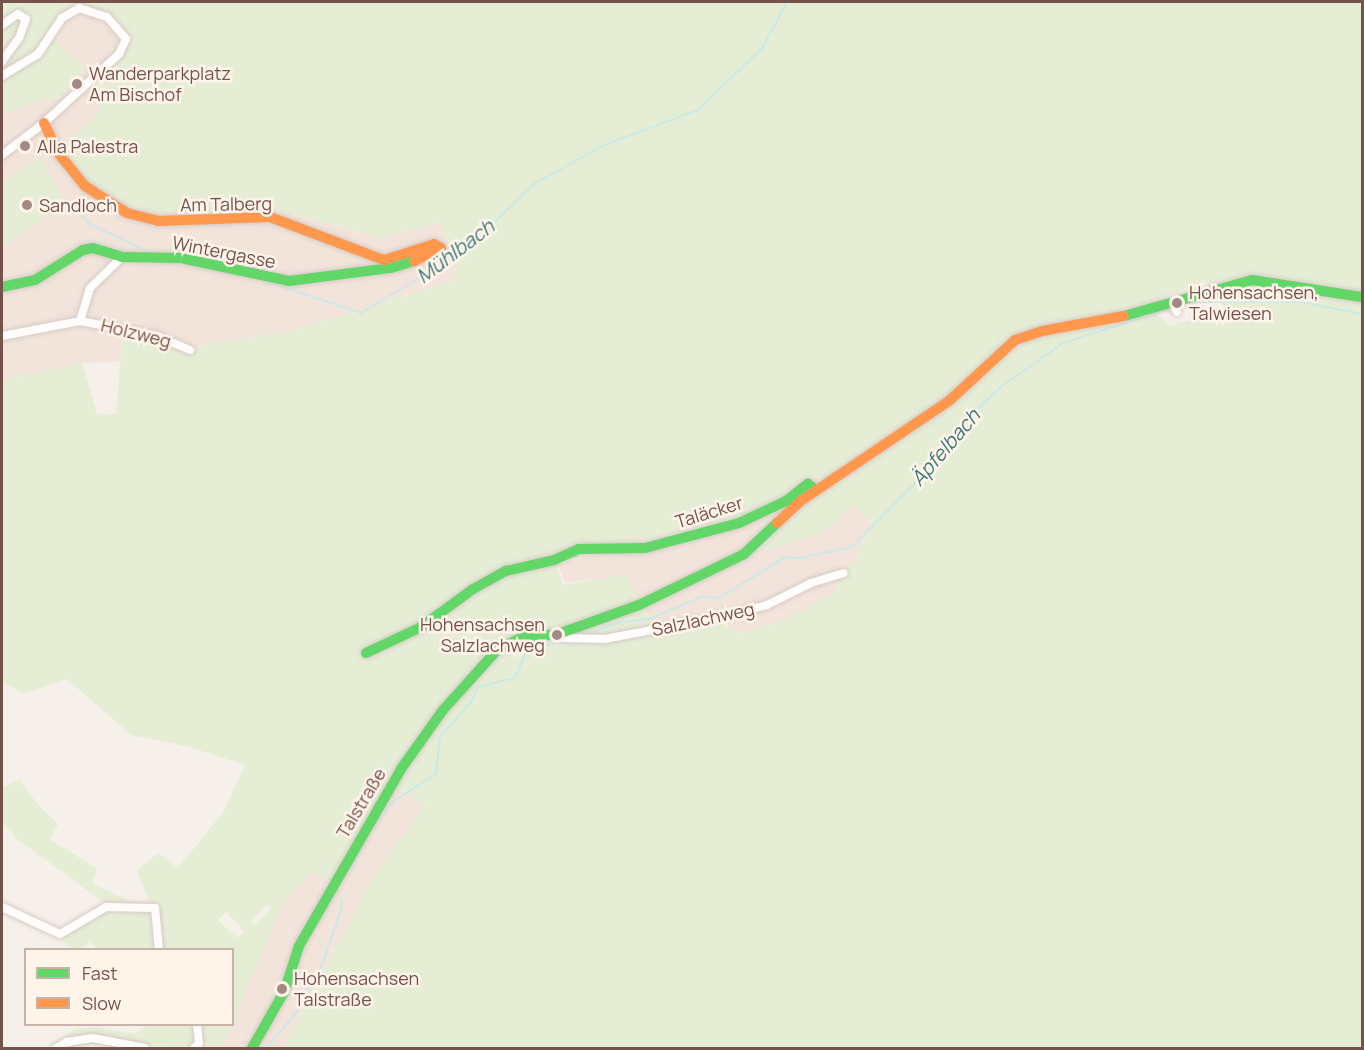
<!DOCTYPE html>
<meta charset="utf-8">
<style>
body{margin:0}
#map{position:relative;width:1364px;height:1050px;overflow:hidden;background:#f6f0ea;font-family:Manrope,sans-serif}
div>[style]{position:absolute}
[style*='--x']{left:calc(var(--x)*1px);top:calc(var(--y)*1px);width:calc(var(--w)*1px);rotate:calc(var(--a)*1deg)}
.residential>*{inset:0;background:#f2e4da}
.green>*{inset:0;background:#e6edd5}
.stream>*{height:2px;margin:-1px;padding:0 1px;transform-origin:1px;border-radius:1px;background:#cbe9e6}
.roads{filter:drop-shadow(0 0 2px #d5cbc7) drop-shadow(0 0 2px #d5cbc7)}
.street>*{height:8px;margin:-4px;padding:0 4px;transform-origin:4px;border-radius:4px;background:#fefdfc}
.fast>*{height:10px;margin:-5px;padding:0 5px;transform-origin:5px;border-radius:5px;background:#63d668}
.slow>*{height:10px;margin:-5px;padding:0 5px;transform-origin:5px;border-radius:5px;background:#ff974d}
.dots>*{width:16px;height:16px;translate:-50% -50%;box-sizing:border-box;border:3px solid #fff4ea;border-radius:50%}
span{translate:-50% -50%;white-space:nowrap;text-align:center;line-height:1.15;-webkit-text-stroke:5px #fff4ea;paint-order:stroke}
.poi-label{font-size:18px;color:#75524a}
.left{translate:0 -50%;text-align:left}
.right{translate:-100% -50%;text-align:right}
.street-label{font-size:18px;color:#75524a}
.water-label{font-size:20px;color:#3d7a7a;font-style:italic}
.frame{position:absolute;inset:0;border:3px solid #75524a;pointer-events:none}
.legend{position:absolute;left:24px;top:948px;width:210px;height:78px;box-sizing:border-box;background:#fff4ea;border:2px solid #c8b3aa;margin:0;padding:8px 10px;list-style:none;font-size:18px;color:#75524a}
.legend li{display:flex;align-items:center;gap:12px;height:30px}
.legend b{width:30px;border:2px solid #c8b3aa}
</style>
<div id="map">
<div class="residential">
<i style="clip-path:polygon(81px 4px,102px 12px,123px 36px,102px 110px,174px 210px,217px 213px,270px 208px,381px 238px,441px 223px,456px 280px,298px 329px,187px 348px,123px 329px,120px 362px,82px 363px,2px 380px,2px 114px,47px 98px,85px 68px,51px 38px)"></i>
<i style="clip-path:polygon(856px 504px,872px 525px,855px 559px,836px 578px,837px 592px,781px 622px,735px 634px,688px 627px,657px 630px,625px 575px,565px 583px,558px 564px,750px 514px,765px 518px,759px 551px,819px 535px)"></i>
<i style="clip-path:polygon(390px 784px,425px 805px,375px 875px,283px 1048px,220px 1048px,282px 906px,311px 872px,330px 881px)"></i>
</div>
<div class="green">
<i style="clip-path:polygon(evenodd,2px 2px,1362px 2px,1362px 1048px,283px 1048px,375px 875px,425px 805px,390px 784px,330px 881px,311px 872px,282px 906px,233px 1022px,232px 950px,98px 949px,90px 942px,81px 949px,72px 949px,60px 938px,92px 914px,113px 909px,17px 839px,2px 822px,2px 788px,19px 779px,38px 805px,58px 824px,50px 839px,97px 869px,92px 883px,126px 900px,150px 903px,137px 870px,158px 853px,178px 868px,224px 811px,245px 765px,186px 746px,131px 735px,67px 679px,24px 694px,2px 681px,2px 380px,82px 363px,97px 414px,116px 414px,123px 329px,187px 348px,298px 329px,456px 280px,441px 223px,381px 238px,270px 208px,217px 213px,174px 210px,165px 215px,129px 207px,92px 185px,60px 146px,102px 110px,86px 91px,125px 50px,123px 36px,102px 12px,82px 4px,52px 38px,85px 67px,56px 101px,47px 98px,2px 114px,2px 2px,1205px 281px,1226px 310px,1170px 326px,1156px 313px,1152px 301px,1205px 281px,2px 2px,855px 505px,872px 525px,855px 559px,836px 578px,837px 592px,781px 622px,735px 634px,725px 621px,657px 630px,625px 574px,563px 585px,556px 563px,750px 514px,765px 518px,759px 552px,819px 535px,855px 505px,2px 2px,267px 904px,271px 908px,255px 925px,251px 921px,267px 904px,2px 2px,226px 912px,245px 932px,237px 938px,218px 920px,226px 912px)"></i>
<i style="clip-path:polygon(40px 157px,63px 197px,43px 212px,46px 217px,2px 248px,2px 183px)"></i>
<i style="clip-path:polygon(148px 1025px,232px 1025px,220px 1048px,90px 1045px,53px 1048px,74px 1029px,97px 1027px,134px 1034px)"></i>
</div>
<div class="stream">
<i style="--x:72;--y:205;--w:26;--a:47"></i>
<i style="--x:90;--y:224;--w:65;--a:25.4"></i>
<i style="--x:265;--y:281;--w:101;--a:18.4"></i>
<i style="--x:361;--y:313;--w:99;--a:-31"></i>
<i style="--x:446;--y:262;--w:43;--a:-37.4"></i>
<i style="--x:480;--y:236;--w:75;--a:-43.9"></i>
<i style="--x:534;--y:184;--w:80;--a:-29.1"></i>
<i style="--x:604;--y:145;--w:100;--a:-20.4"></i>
<i style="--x:698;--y:110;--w:91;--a:-44.1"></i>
<i style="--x:763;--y:47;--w:51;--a:-61.9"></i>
<i style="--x:1193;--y:302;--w:108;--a:0"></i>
<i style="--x:1301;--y:302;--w:62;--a:11.1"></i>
<i style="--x:586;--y:635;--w:34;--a:-21"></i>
<i style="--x:618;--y:623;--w:34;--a:-8"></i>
<i style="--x:652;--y:618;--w:56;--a:-23.3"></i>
<i style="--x:703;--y:596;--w:16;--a:7"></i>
<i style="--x:719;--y:598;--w:78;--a:-31.8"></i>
<i style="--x:785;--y:557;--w:15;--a:4"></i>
<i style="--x:800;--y:558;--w:53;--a:-11.9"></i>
<i style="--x:852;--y:547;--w:114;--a:-45.4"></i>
<i style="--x:932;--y:466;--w:48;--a:-56"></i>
<i style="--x:959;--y:426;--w:59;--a:-42.9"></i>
<i style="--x:1002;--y:386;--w:75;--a:-35.2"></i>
<i style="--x:1063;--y:343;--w:115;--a:-17.7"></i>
<i style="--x:374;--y:826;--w:32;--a:-51"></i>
<i style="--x:394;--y:801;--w:50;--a:-32.7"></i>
<i style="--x:436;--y:774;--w:37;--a:-84"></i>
<i style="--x:440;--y:737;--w:48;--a:-48.4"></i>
<i style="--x:472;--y:701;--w:15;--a:-67"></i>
<i style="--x:478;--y:687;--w:38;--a:-14"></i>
<i style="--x:515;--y:678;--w:33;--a:-67"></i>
<i style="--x:528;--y:648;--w:43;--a:-9.5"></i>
<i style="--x:351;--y:869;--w:16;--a:-63"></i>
<i style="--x:266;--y:1048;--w:48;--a:-49.3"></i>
<i style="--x:297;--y:1012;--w:25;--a:-67"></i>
<i style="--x:307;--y:989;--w:17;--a:-50"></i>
<i style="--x:318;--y:976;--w:72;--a:-70.6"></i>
<i style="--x:342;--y:908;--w:9;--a:-96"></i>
</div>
<div class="roads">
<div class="street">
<i style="--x:2;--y:25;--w:19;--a:-35"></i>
<i style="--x:18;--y:14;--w:9;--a:32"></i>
<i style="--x:26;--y:19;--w:20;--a:110"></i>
<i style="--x:19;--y:38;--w:29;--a:126"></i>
<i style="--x:2;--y:76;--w:42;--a:-31.4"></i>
<i style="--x:38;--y:54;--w:43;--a:-56.3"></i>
<i style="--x:62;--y:18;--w:20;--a:-30"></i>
<i style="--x:79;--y:8;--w:29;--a:18"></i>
<i style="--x:107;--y:17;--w:29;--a:49"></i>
<i style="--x:126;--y:39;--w:17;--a:115"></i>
<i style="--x:119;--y:54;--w:102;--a:137.4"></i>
<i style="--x:44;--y:123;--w:53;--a:142.7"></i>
<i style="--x:1172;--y:301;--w:12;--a:66"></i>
<i style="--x:80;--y:321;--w:34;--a:-73"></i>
<i style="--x:90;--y:288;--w:45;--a:-44.1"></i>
<i style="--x:2;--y:336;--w:79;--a:-10.9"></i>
<i style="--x:80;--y:321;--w:78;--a:11"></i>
<i style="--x:157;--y:336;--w:36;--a:23"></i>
<i style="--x:558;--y:634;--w:8;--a:30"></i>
<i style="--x:565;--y:638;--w:40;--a:1.4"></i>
<i style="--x:605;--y:639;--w:122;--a:-10.9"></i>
<i style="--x:725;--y:616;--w:43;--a:-14.7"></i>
<i style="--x:767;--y:605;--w:49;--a:-26.6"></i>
<i style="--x:811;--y:583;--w:34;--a:-17"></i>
<i style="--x:2;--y:907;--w:64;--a:25"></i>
<i style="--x:60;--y:934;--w:53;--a:-30.4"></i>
<i style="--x:106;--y:907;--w:49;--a:1.2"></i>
<i style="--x:155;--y:908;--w:42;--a:84.6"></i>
<i style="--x:56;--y:1048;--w:13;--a:-29"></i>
<i style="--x:67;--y:1042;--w:26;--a:-9"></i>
<i style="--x:93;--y:1038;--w:53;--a:10.9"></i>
<i style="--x:194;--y:1048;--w:7;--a:-45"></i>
<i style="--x:199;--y:1043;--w:19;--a:-96"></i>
</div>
<div class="fast">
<i style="--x:2;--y:287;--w:34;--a:-12"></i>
<i style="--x:35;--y:280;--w:57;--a:-32"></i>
<i style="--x:83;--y:250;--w:10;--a:-11"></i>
<i style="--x:93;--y:248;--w:30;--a:17"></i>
<i style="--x:122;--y:257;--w:59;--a:1"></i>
<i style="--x:181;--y:258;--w:110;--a:12"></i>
<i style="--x:289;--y:281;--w:103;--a:-7.3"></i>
<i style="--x:391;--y:268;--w:24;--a:-17"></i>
<i style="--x:1124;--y:316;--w:133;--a:-15.7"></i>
<i style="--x:1252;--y:280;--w:111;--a:8.8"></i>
<i style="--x:366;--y:653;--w:61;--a:-25.3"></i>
<i style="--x:421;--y:627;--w:64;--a:-36.2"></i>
<i style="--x:473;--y:589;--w:38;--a:-29"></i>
<i style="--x:506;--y:571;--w:49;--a:-12.9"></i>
<i style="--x:554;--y:560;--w:27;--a:-24"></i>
<i style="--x:579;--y:549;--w:66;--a:-0.9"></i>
<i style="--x:645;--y:548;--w:97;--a:-14.9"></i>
<i style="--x:739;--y:523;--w:52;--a:-25.1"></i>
<i style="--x:786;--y:501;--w:28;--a:-38"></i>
<i style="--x:808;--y:484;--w:10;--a:37"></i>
<i style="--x:252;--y:1048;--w:64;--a:-60.3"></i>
<i style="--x:284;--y:992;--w:48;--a:-71.9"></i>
<i style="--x:299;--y:946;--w:204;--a:-60"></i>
<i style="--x:401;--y:769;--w:72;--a:-54.6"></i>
<i style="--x:443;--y:710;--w:81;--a:-48"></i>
<i style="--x:497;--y:650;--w:31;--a:-27"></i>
<i style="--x:525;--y:636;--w:33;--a:-3"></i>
<i style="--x:558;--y:634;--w:86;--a:-19.7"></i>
<i style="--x:639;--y:605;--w:117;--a:-25.9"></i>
<i style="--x:744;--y:554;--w:45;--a:-43.2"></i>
</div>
<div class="slow">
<i style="--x:44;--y:123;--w:34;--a:64"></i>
<i style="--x:59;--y:154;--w:41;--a:50.9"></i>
<i style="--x:85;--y:186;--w:50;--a:32.7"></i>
<i style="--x:127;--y:213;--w:32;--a:14"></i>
<i style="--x:158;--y:221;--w:112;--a:-2"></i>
<i style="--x:270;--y:217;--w:122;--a:20.7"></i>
<i style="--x:384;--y:260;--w:52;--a:-17.7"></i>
<i style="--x:434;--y:244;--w:8;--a:30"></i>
<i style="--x:441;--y:248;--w:30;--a:154"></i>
<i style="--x:777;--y:523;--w:34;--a:-43"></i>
<i style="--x:802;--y:500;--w:179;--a:-34"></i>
<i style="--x:950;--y:400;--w:88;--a:-42.7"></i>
<i style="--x:1015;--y:340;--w:28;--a:-18"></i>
<i style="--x:1042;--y:331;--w:83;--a:-10.4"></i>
</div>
</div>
<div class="dots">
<i style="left:77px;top:84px;background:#a28982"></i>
<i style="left:25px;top:146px;background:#a28982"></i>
<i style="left:27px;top:205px;background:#a28982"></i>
<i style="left:1177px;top:303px;background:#a28982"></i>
<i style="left:557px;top:635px;background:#a28982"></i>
<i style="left:282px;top:989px;background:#a28982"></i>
</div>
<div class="poi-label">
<span class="left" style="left:89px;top:84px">Wanderparkplatz<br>Am Bischof</span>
<span class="left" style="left:37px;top:146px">Alla Palestra</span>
<span class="left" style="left:39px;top:205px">Sandloch</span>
<span class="left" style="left:1189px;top:303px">Hohensachsen,<br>Talwiesen</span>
<span class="right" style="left:545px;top:635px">Hohensachsen<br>Salzlachweg</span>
<span class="left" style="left:294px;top:989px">Hohensachsen<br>Talstraße</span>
</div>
<div class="street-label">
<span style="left:226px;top:204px;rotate:-1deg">Am Talberg</span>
<span style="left:224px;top:252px;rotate:11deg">Wintergasse</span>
<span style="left:136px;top:333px;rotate:14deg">Holzweg</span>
<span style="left:709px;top:512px;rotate:-17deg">Taläcker</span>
<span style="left:703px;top:619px;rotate:-12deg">Salzlachweg</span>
<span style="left:361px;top:803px;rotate:-59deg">Talstraße</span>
</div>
<div class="water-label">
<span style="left:455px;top:251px;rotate:-37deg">Mühlbach</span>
<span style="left:945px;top:447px;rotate:-49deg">Äpfelbach</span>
</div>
<div class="frame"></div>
<ul class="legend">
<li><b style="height:8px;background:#63d668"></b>Fast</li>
<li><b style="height:8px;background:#ff974d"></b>Slow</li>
</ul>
</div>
